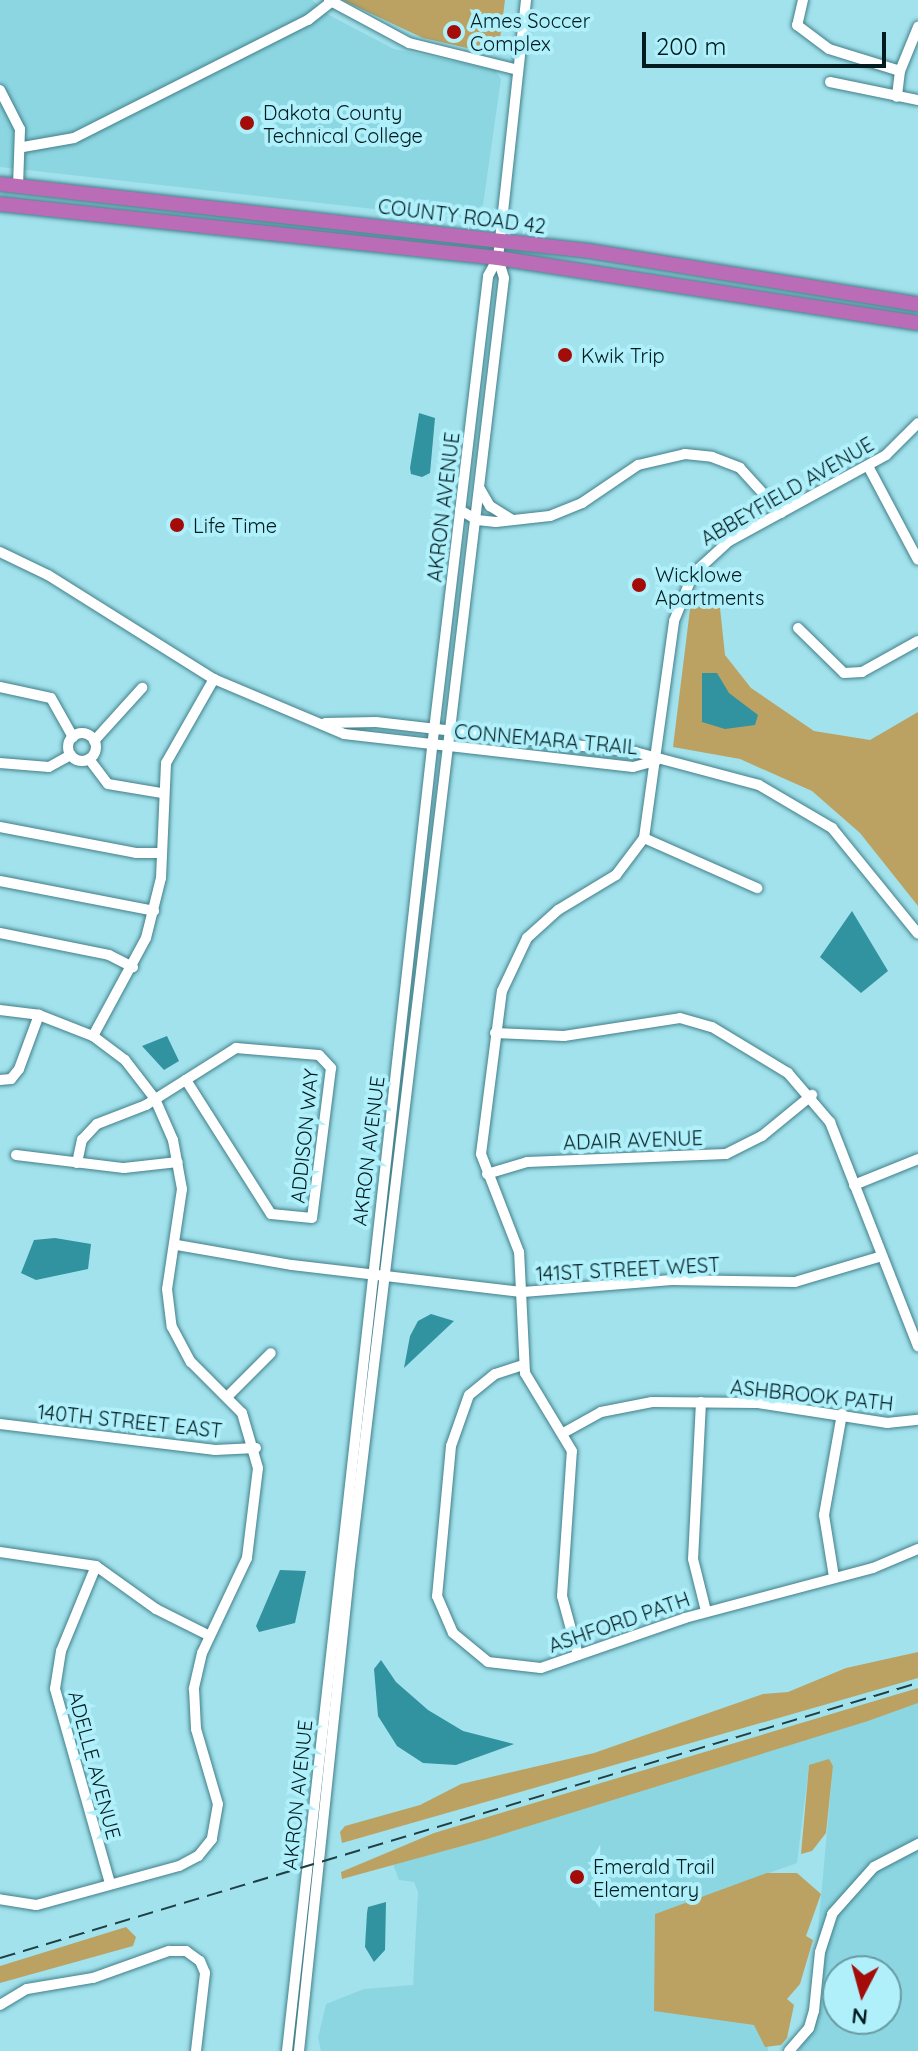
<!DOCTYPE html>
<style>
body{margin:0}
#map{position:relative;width:918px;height:2051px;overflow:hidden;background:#a2e2ed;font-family:Quicksand,sans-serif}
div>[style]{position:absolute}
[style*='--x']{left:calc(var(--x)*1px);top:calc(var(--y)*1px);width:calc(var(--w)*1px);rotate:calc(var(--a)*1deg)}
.built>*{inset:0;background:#8cd6e2}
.green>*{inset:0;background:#bba263}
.water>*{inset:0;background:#3192a0}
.roads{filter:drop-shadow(0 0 2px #42808a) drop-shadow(0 0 2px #42808a)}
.minor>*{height:10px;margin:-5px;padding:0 5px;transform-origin:5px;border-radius:5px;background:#fff}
.minor>.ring{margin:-5px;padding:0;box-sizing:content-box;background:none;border:10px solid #fff;border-radius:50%}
.highway>*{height:14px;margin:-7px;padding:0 7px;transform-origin:7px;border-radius:7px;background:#ba6db6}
.rail>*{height:2px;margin-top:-1px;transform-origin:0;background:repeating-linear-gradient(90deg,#1e3f45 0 16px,transparent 0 24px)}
.dots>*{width:22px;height:22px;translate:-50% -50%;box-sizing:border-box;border:4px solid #aff0fb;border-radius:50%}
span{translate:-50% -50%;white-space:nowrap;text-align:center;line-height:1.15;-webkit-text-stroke:8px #aff0fb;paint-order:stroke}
.poi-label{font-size:20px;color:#011b1f}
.left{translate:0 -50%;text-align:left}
.street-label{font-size:20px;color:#011b1f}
.north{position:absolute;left:822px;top:1955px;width:80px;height:80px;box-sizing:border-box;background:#aff0fb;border:2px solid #699ba3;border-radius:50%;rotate:186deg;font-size:22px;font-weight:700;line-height:32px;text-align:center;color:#011b1f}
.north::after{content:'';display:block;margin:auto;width:28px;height:36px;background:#a30c09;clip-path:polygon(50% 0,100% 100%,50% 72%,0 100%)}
.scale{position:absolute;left:642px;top:32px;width:244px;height:36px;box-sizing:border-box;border:4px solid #011b1f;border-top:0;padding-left:10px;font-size:24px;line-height:28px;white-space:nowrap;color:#011b1f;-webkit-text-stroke:6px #aff0fb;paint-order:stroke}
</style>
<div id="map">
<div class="built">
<i style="clip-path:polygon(0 0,312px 0,329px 15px,394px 49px,495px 70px,501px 79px,483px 205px,462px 219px,0 167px)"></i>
<i style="clip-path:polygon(evenodd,918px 1703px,918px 2051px,799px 2051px,809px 2028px,833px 1766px,809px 1765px,797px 1863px,655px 1914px,769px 2027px,768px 2051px,321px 2051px,318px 2038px,326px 2004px,364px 1989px,413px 1985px,418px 1892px,414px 1882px,399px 1880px,393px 1864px,483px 1840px,918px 1703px,838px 1971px,886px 1971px,886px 2019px,838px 2019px,838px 1971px)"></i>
</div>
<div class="green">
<i style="clip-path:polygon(342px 0,505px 0,498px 55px,423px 38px)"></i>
<i style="clip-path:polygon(691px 601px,720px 608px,725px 655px,751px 688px,814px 731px,870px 740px,918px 712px,918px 906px,860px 833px,812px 791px,740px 759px,673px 747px)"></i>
<i style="clip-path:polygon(918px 1652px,918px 1678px,342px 1843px,340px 1832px,345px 1826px,420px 1805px,461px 1784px,594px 1753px,763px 1694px,788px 1692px,846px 1668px)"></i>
<i style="clip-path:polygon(918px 1688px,918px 1703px,868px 1721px,484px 1840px,342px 1879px,341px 1872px,434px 1833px)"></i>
<i style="clip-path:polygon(829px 1759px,833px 1766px,826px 1833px,812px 1851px,801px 1854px,809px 1765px)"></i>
<i style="clip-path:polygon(767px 1873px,797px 1873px,821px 1894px,806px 1936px,813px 1940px,800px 1984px,787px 1999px,794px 2005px,787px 2038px,781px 2045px,765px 2047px,754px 2025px,654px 2011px,655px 1914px)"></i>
<i style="clip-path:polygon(126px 1927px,136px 1937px,133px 1946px,0 1983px,0 1966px)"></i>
</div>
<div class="water">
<i style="clip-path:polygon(419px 413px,435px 418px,430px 473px,422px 477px,411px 474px,410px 468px)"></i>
<i style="clip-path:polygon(702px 673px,717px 673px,729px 693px,758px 715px,755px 725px,725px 729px,702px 722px)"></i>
<i style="clip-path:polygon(852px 911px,888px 971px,861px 993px,820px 957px)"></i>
<i style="clip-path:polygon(167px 1036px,179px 1061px,164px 1070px,142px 1046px)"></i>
<i style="clip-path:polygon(55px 1238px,91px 1244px,88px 1269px,36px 1280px,21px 1273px,34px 1240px)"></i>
<i style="clip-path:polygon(431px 1314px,454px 1321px,404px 1368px,410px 1336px,418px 1321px)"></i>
<i style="clip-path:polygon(280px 1570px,306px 1571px,295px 1623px,259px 1632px,256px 1626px)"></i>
<i style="clip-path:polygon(381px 1660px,396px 1682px,428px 1710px,463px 1731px,514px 1744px,456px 1765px,423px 1763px,397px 1746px,378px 1716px,374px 1669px)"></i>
<i style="clip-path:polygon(386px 1902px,385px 1950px,374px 1962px,365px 1947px,367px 1913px,368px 1907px)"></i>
</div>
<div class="roads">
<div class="minor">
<i style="--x:329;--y:0;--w:91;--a:28.3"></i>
<i style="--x:409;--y:43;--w:112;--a:13.9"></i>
<i style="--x:803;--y:0;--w:26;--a:103"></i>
<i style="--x:797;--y:25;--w:40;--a:37"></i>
<i style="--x:829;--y:49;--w:74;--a:17.2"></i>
<i style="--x:900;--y:71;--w:26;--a:97"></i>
<i style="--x:900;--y:71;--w:48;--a:-67.8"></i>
<i style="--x:830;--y:82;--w:90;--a:11.6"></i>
<i style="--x:0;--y:90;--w:44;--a:62.9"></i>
<i style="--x:20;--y:129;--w:57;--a:92"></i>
<i style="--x:23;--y:147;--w:52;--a:-10"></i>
<i style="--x:74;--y:138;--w:262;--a:-26.8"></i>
<i style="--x:308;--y:20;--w:29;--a:-38"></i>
<i style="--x:868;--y:466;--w:106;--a:62"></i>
<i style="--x:480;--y:489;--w:20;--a:60"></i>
<i style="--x:490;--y:506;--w:26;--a:32"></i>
<i style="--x:460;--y:510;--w:20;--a:30"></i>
<i style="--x:477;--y:520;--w:19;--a:6"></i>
<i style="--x:496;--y:522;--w:54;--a:-6.3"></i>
<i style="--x:550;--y:516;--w:35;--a:-22"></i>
<i style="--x:582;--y:503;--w:68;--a:-34.2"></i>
<i style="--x:638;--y:465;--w:48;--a:-13.2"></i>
<i style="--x:685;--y:454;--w:27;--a:6"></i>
<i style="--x:712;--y:457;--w:30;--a:21"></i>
<i style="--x:740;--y:468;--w:61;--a:47.7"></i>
<i style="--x:0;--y:552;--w:53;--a:25.6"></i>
<i style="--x:48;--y:575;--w:196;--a:32.1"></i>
<i style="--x:214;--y:679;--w:141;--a:22.9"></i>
<i style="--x:344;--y:734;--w:291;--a:6.5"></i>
<i style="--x:633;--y:767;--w:24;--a:-15"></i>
<i style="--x:798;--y:628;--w:64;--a:44.4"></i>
<i style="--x:844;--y:673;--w:18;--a:-3"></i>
<i style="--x:862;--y:672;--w:64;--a:-29"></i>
<i style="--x:0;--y:687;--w:52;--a:12.2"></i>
<i style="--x:51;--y:698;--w:45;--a:60.6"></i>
<i style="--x:325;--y:723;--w:51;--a:-1.1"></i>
<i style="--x:376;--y:722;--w:261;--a:6.6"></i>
<i style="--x:635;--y:752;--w:128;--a:14.9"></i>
<i style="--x:759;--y:785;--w:85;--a:30.5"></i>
<i style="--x:832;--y:828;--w:136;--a:50.9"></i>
<i class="ring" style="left:68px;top:733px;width:18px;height:18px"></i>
<i style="--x:94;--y:741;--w:72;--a:-47.8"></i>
<i style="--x:89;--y:759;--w:31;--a:53"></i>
<i style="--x:108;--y:784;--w:55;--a:9.5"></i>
<i style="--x:0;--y:763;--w:49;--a:4.7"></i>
<i style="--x:49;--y:767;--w:25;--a:-29"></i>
<i style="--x:0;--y:827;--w:138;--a:10.8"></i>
<i style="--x:136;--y:853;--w:26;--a:0"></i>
<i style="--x:644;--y:838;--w:124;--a:23.9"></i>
<i style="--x:0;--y:881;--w:157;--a:11"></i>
<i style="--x:0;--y:933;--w:111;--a:11.4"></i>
<i style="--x:109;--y:955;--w:27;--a:27"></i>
<i style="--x:0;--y:1010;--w:39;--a:7"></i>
<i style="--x:39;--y:1015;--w:58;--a:21.3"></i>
<i style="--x:93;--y:1036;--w:40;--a:37"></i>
<i style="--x:125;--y:1060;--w:49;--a:52.4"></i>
<i style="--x:155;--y:1099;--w:45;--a:66.3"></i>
<i style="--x:173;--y:1140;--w:50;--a:79.6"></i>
<i style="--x:182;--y:1189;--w:101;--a:98.5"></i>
<i style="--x:167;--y:1289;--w:38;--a:83"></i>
<i style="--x:172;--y:1327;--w:40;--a:62"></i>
<i style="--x:191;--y:1362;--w:72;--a:45"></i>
<i style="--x:242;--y:1413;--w:57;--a:73.8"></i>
<i style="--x:258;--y:1468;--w:91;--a:97"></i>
<i style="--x:247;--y:1558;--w:105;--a:115.3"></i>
<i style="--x:202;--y:1653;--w:37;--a:103"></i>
<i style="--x:194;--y:1689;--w:40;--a:87.1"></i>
<i style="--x:196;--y:1729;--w:78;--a:73.7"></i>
<i style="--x:218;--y:1804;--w:36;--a:100"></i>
<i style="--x:212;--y:1839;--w:22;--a:129"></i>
<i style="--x:198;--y:1856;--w:21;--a:152"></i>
<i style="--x:179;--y:1866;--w:148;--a:164.7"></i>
<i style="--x:36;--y:1905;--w:36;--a:-171"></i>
<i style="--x:495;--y:1033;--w:69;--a:2.5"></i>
<i style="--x:564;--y:1036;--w:117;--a:-8.8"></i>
<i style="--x:680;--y:1018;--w:33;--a:16"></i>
<i style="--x:712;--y:1027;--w:89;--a:31.2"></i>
<i style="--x:788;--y:1073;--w:65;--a:49.4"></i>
<i style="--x:830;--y:1122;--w:241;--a:68.6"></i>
<i style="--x:93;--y:1036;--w:111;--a:-61.6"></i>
<i style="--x:146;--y:938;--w:62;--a:-76"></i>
<i style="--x:161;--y:878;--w:115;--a:-87.5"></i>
<i style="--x:166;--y:763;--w:97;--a:-60.3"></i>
<i style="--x:0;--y:1080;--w:11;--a:-5"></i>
<i style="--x:11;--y:1079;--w:13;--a:-51"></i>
<i style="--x:19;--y:1069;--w:58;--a:-69.7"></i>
<i style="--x:16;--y:1155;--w:109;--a:6.9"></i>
<i style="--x:124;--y:1168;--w:54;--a:-6.3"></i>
<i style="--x:77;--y:1163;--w:24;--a:-78"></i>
<i style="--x:82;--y:1140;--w:22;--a:-47"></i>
<i style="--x:97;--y:1124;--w:53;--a:-21.2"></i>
<i style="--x:146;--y:1105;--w:107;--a:-32.3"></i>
<i style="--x:236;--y:1048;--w:83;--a:4.8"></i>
<i style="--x:319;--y:1055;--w:18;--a:47"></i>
<i style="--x:331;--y:1068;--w:151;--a:97.2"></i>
<i style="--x:312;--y:1218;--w:41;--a:-174.4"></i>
<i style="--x:271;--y:1214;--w:159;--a:-122.4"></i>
<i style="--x:487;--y:1174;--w:42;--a:-16.7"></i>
<i style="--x:527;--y:1162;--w:199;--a:-2.3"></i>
<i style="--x:726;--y:1154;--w:40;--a:-26.6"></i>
<i style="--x:762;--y:1136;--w:65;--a:-39.4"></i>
<i style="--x:854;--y:1185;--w:69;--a:-22.1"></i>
<i style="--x:177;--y:1245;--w:117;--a:9.9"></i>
<i style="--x:292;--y:1265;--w:233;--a:6.7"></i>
<i style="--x:523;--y:1292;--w:149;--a:-4.6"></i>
<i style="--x:672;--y:1280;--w:123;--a:0.9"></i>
<i style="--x:795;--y:1282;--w:91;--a:-16.6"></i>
<i style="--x:523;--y:1365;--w:29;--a:162"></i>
<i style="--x:495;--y:1374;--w:33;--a:141"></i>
<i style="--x:469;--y:1395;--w:54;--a:109.4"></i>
<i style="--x:451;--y:1446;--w:151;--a:95.3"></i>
<i style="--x:437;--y:1596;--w:40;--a:66.6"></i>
<i style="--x:453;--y:1633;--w:45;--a:39.6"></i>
<i style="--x:488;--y:1662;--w:53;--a:6.5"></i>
<i style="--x:541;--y:1668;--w:152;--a:-19.1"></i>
<i style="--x:685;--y:1618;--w:195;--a:-14.9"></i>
<i style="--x:873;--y:1568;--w:49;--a:-22.9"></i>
<i style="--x:229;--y:1395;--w:59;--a:-45"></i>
<i style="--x:701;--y:1402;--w:157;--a:92.9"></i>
<i style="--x:693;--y:1559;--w:54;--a:76"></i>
<i style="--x:0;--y:1424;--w:217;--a:6.9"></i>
<i style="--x:215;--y:1450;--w:41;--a:-2.8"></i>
<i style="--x:565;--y:1432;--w:41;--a:-29.1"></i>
<i style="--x:601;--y:1412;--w:52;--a:-11.1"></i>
<i style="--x:652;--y:1402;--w:106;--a:0.5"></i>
<i style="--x:758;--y:1403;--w:131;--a:8.8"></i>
<i style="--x:887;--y:1423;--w:31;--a:-6"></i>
<i style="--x:0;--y:1552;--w:97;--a:8.3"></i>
<i style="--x:96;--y:1566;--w:74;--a:35.6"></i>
<i style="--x:156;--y:1609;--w:60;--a:26.6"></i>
<i style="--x:96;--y:1566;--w:92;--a:112.4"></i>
<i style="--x:61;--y:1651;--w:38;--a:99"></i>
<i style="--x:55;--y:1689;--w:202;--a:74.2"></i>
<i style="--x:834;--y:1577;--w:63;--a:-99.2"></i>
<i style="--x:824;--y:1515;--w:103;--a:-79.9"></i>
<i style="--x:578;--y:1655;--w:61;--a:-105.2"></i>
<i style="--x:562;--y:1596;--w:145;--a:-86.1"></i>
<i style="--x:572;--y:1451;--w:91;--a:-121.1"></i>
<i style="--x:525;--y:1373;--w:121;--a:-92.8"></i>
<i style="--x:519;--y:1252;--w:105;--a:-111.2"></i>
<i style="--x:481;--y:1154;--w:164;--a:-82.7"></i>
<i style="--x:502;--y:991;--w:59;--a:-64.7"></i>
<i style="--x:527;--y:938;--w:42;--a:-42.1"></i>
<i style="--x:558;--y:910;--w:68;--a:-31.1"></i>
<i style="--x:616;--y:875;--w:46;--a:-52.9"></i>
<i style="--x:644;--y:838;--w:219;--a:-82.1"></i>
<i style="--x:674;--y:621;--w:51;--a:-68"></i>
<i style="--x:693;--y:574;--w:49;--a:-42.5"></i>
<i style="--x:729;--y:541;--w:179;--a:-28.7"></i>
<i style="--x:886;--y:455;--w:45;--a:-45"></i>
<i style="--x:0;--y:2005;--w:31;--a:-31"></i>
<i style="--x:27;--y:1989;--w:67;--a:-9.5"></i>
<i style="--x:93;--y:1978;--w:81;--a:-19.6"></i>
<i style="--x:169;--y:1951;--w:17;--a:0"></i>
<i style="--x:186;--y:1951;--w:17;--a:36"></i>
<i style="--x:200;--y:1961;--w:13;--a:67"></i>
<i style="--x:205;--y:1973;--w:79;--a:96.6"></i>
<i style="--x:287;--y:2051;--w:1329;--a:-83.65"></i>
<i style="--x:434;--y:730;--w:457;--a:-83.2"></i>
<i style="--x:488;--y:276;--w:21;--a:-61"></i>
<i style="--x:498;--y:258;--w:260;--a:-83.8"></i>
<i style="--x:299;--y:2051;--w:480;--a:-84"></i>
<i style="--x:349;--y:1574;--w:1305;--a:-83.18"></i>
<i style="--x:504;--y:278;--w:21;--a:-107"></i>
<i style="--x:789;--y:2051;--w:30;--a:-49"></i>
<i style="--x:809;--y:2028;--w:18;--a:-74"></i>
<i style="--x:814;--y:2011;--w:59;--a:-84.2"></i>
<i style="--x:820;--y:1952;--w:40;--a:-72"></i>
<i style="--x:832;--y:1914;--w:63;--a:-48.2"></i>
<i style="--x:874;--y:1867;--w:50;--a:-27.6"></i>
</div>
<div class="highway">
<i style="--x:0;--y:184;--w:593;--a:6.49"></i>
<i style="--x:589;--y:251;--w:333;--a:9.2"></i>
<i style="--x:0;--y:204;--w:501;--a:6.19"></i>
<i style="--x:498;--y:258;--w:425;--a:8.8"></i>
</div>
</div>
<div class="rail">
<i style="--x:0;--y:1958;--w:958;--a:-16.68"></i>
</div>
<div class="dots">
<i style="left:454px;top:32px;background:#a30c09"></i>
<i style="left:247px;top:123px;background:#a30c09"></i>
<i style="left:565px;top:355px;background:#a30c09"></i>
<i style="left:177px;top:525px;background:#a30c09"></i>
<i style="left:639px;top:585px;background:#a30c09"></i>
<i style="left:577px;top:1877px;background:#a30c09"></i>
</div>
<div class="poi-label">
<span class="left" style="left:470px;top:32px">Ames Soccer<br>Complex</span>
<span class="left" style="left:263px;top:124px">Dakota County<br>Technical College</span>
<span class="left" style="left:581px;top:355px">Kwik Trip</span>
<span class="left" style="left:193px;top:525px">Life Time</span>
<span class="left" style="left:655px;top:586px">Wicklowe<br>Apartments</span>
<span class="left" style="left:593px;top:1878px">Emerald Trail<br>Elementary</span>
</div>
<div class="street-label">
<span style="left:462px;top:216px;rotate:7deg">COUNTY ROAD 42</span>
<span style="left:787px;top:491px;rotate:-30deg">ABBEYFIELD AVENUE</span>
<span style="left:443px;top:507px;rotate:-83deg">AKRON AVENUE</span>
<span style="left:546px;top:739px;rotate:5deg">CONNEMARA TRAIL</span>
<span style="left:304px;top:1136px;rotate:-84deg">ADDISON WAY</span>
<span style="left:633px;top:1140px;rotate:-2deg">ADAIR AVENUE</span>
<span style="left:368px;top:1151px;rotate:-83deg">AKRON AVENUE</span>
<span style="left:628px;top:1269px;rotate:-3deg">141ST STREET WEST</span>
<span style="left:812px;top:1395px;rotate:6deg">ASHBROOK PATH</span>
<span style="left:130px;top:1421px;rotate:6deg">140TH STREET EAST</span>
<span style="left:619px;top:1622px;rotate:-19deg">ASHFORD PATH</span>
<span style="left:95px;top:1765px;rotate:75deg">ADELLE AVENUE</span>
<span style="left:297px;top:1795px;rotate:-84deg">AKRON AVENUE</span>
</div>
<div class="north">N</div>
<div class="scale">200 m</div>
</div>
